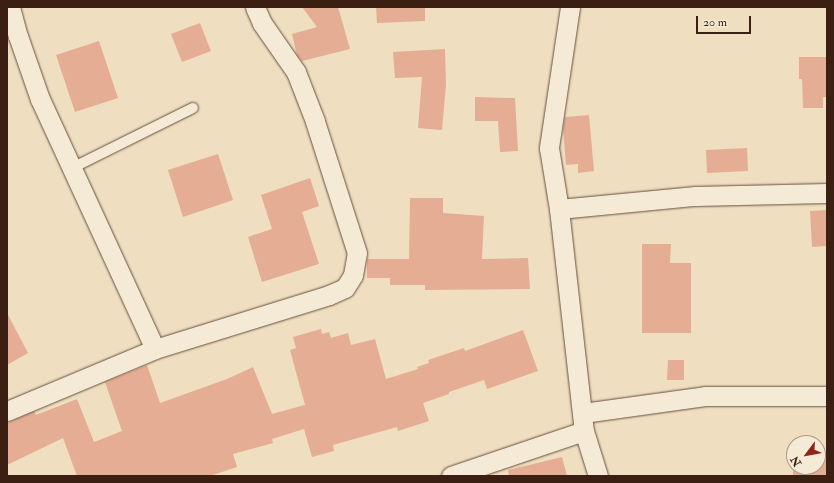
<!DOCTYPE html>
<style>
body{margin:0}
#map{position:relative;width:834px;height:483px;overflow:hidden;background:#efdfc0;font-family:"IM FELL Double Pica",serif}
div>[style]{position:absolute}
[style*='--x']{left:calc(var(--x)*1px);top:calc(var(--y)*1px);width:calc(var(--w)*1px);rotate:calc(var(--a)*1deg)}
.building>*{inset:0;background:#e5ad93}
.roads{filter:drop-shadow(0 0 1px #674f3e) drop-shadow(0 0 1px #674f3e)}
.service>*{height:10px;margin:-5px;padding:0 5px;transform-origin:5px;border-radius:5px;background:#f5ead6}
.minor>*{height:19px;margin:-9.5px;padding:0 9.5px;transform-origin:9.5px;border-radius:9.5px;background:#f5ead6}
span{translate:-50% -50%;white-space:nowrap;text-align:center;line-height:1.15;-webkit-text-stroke:3.5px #f5ead6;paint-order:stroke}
.frame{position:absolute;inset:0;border:8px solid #3a1f12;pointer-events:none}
.north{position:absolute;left:786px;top:435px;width:40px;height:40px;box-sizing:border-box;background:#f5ead6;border:1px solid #a98;border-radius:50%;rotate:238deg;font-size:11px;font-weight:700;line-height:16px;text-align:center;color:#3a1f12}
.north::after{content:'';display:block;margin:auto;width:14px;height:18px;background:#8f2418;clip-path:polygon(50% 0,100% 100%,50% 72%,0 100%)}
.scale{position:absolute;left:696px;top:16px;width:55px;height:18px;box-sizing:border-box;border:2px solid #3a1f12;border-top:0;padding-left:5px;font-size:12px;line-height:14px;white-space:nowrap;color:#3a1f12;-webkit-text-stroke:3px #f5ead6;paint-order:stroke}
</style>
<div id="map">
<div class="building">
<i style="clip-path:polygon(302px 7px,338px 7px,350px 49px,302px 61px,297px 55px,292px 34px,317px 27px)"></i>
<i style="clip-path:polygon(376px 7px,425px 7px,425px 21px,377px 23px)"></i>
<i style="clip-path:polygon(200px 23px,211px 51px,182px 62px,171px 34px)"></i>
<i style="clip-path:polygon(99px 41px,118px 98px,75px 112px,56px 55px)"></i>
<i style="clip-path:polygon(445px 49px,446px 84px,442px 130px,418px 128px,422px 77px,395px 78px,393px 52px)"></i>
<i style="clip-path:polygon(799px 57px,827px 57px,827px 97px,823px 97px,823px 108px,803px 108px,802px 79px,799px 79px)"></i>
<i style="clip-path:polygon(475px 97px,515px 98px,518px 151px,500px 152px,498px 121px,475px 121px)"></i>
<i style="clip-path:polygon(589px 115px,594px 171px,578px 173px,578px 164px,566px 165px,563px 128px,565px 117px)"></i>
<i style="clip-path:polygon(747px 148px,748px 171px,707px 173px,706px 150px)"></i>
<i style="clip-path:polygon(218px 154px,233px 200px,183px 217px,168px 170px)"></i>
<i style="clip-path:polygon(310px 178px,319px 206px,302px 212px,319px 264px,262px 282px,248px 237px,272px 229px,261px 195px)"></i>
<i style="clip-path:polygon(410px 198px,443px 198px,443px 213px,484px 216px,482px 259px,528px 258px,530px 289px,425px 290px,425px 285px,390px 285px,390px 278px,367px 278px,367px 259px,409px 259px)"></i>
<i style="clip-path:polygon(827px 210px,827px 246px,812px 247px,810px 211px)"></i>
<i style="clip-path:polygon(642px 244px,671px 244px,670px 263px,691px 263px,691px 333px,642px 333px)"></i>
<i style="clip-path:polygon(7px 313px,28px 353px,7px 365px)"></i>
<i style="clip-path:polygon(321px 329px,322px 334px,329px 332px,331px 338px,348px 333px,351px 345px,375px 339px,386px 379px,418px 369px,417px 367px,429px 363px,428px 360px,464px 348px,465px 351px,523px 330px,538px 371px,487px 389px,484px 380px,449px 392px,449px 394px,423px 403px,429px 421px,398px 431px,397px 427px,333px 445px,334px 451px,312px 457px,304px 429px,272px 439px,273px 443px,233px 454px,237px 467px,210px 476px,77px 476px,63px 438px,7px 465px,7px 423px,34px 411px,36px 415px,77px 399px,94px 442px,122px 431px,105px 382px,147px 365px,160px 403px,227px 379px,253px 367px,272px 414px,305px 405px,290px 350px,296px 348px,293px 337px)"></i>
<i style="clip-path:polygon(668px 360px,684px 360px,684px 380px,667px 380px)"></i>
<i style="clip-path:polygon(793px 452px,794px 467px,818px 467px,818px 453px,827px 453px,827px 476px,793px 476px)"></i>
<i style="clip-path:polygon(562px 457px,567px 476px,509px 476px,508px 470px)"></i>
</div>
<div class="roads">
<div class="service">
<i style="--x:72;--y:168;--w:135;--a:-26.4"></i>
</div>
<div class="minor">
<i style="--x:10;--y:7;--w:30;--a:75"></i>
<i style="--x:18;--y:36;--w:67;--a:70.8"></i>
<i style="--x:40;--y:99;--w:275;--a:65.3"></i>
<i style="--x:570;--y:7;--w:143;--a:98.5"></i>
<i style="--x:549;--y:148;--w:62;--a:80.7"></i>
<i style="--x:559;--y:209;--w:223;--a:83.6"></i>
<i style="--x:584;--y:431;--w:47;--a:72.7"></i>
<i style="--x:559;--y:209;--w:137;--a:-5.5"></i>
<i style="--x:695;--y:196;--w:132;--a:-1.3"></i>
<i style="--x:7;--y:411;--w:160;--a:-22.7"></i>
<i style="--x:155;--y:349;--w:182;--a:-17.2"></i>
<i style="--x:329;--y:295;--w:17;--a:-24"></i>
<i style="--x:345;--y:288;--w:15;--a:-58"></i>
<i style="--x:353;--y:275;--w:22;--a:-80"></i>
<i style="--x:357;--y:253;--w:139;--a:-107.7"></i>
<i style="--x:315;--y:121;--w:53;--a:-111.2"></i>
<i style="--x:296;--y:72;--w:60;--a:-124.8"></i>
<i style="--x:262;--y:23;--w:17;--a:-114"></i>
<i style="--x:583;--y:413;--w:123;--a:-7.9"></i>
<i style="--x:705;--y:396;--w:122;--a:0"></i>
<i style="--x:451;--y:476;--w:140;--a:-18.7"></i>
</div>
</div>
<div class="frame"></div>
<div class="north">N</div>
<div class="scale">20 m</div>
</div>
